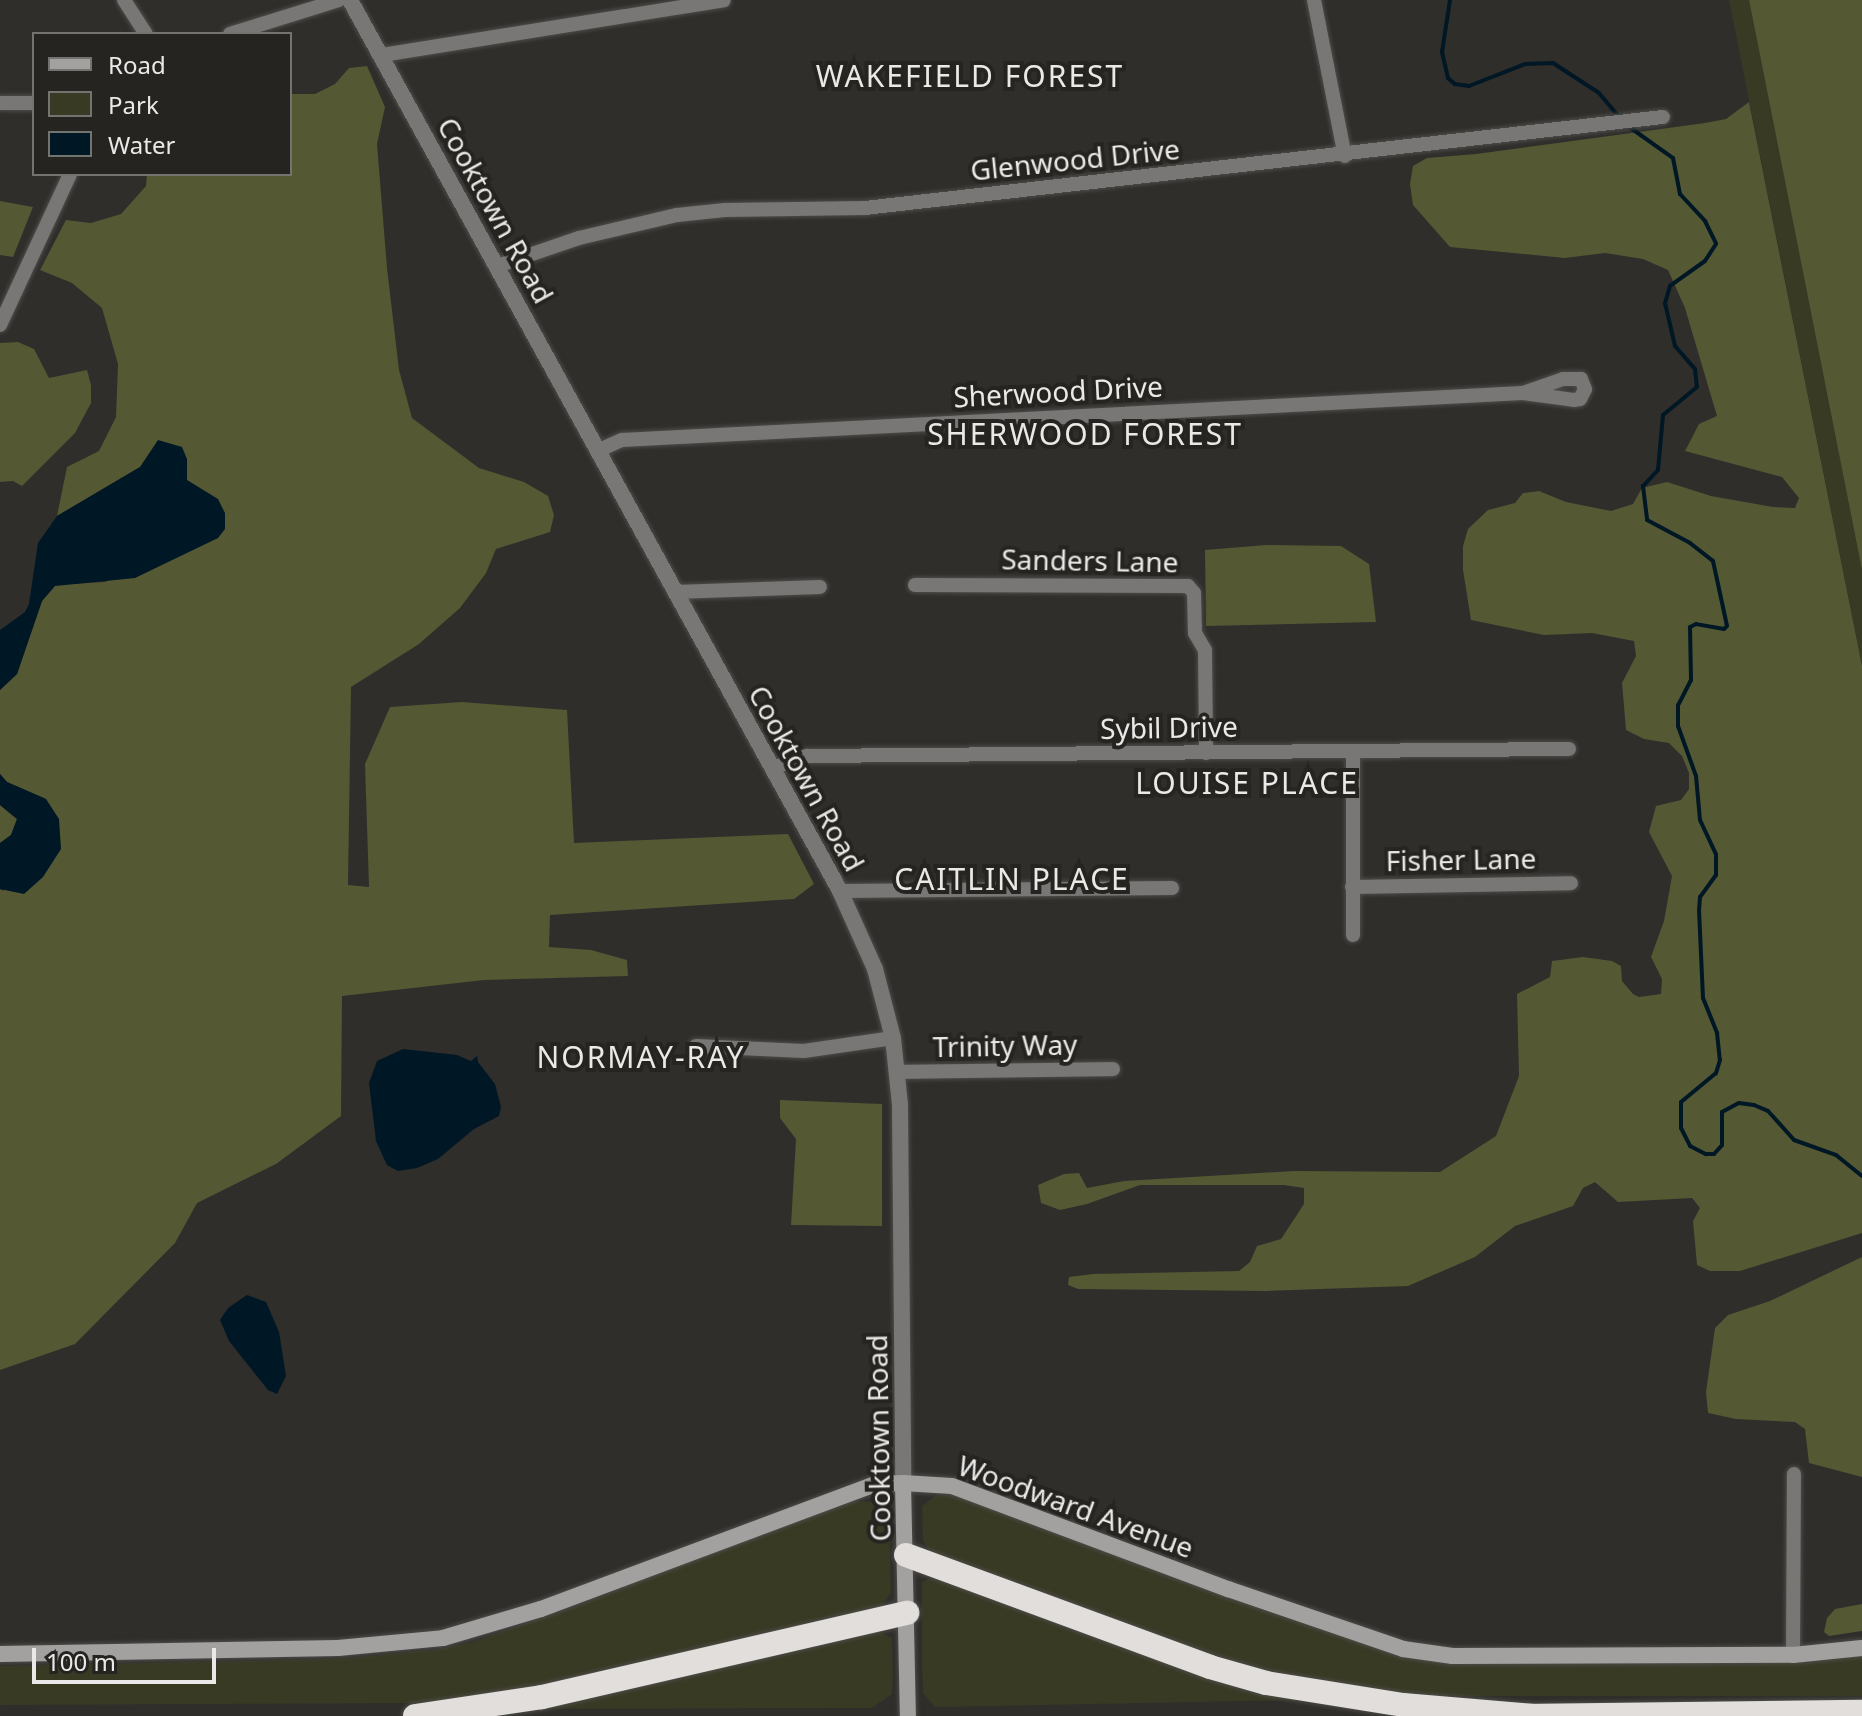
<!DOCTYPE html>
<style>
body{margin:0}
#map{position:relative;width:1862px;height:1716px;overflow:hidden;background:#2f2e2b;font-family:"Noto Sans",sans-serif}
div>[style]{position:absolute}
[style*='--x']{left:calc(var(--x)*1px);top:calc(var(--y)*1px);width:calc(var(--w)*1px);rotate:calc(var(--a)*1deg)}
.green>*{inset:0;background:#383a24}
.forest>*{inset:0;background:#545833}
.water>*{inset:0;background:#001725}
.stream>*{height:4px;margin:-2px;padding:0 2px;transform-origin:2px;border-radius:2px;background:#001725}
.roads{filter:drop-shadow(0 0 2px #4d4c49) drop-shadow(0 0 2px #4d4c49)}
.minor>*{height:14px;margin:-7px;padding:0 7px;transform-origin:7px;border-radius:7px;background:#797776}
.tertiary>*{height:16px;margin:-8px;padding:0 8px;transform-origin:8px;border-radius:8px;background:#797776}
.secondary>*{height:16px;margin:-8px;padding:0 8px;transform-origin:8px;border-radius:8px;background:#a3a19f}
.motorway>*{height:24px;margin:-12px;padding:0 12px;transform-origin:12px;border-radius:12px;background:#e1dedb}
span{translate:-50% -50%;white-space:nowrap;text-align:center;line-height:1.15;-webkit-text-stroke:8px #252421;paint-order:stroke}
.street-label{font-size:28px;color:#e9e9e7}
.neighbourhood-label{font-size:30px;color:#e9e9e7;letter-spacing:2px}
.legend{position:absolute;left:32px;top:32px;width:260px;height:144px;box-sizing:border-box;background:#252421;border:2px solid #737370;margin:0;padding:10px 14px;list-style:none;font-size:24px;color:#e9e9e7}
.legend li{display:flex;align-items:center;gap:16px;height:40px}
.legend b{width:40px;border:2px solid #737370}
.scale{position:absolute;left:32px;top:1648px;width:184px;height:36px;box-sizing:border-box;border:4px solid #e9e9e7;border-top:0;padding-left:10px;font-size:24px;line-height:28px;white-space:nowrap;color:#e9e9e7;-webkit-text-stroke:6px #252421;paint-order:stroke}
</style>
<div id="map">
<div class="green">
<i style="clip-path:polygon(1729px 0,1749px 0,1862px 570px,1862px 666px)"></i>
<i style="clip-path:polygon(952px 1494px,1401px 1654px,1862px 1656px,1862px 1696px,1404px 1696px,1363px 1692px,1223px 1662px,930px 1552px,923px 1541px,922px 1506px,935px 1496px)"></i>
<i style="clip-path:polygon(847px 1501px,875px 1502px,889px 1517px,891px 1592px,881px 1608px,514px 1691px,456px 1700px,414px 1703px,0 1705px,0 1666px,338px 1659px,432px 1650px,473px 1642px,600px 1597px,693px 1558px)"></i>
<i style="clip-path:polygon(933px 1577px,1300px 1700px,935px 1707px,923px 1693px,922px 1666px,922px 1582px)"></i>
<i style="clip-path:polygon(877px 1630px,892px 1638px,893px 1677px,892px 1694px,872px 1708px,510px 1709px)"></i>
</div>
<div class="forest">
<i style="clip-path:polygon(1749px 0,1862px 0,1862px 570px,1757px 40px)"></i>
<i style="clip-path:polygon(367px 66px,385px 107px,377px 144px,387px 268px,399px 370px,412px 418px,479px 468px,524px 482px,548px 496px,554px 515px,550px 532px,496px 549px,486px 573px,460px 608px,419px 644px,351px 687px,348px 885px,369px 887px,365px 764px,390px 707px,462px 702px,567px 710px,574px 843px,788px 834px,814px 884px,794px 899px,550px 915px,549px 947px,591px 950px,627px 960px,628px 976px,484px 980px,342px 996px,341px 1116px,276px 1164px,197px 1203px,175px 1243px,75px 1344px,0 1370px,0 889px,3px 891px,46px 799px,7px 782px,0 774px,0 690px,17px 674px,42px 601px,55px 585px,105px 582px,218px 538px,200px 490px,187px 480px,185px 467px,140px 467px,57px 516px,67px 467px,99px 451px,116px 417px,118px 364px,102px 308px,72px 283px,40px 270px,66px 220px,91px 223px,121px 214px,146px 186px,147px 174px,290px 174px,290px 94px,315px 94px,335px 84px,349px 68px)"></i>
<i style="clip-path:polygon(1749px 102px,1862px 666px,1862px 1233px,1740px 1271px,1710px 1271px,1697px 1265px,1693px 1221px,1700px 1208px,1692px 1198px,1618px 1202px,1595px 1182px,1583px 1188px,1573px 1206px,1515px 1226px,1475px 1257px,1408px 1286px,1266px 1291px,1078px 1289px,1068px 1285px,1069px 1277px,1093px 1274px,1239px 1271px,1250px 1262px,1257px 1246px,1281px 1239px,1304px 1204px,1304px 1188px,1284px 1185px,1140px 1185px,1087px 1204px,1060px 1210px,1041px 1203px,1038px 1185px,1064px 1174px,1079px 1173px,1087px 1188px,1124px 1181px,1294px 1171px,1440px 1172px,1496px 1136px,1519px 1076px,1517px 994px,1550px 977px,1552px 961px,1583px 957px,1612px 961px,1621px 966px,1622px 981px,1633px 994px,1639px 997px,1661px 994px,1662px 979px,1651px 957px,1664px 921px,1672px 876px,1649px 832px,1656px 806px,1681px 800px,1689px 789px,1689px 773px,1682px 756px,1669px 743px,1644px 739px,1626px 730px,1622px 683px,1636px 656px,1634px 641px,1592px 633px,1544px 635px,1471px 620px,1463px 570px,1463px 546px,1468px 529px,1488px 510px,1515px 503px,1523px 493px,1539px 491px,1566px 502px,1611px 511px,1633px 504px,1642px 488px,1667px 482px,1711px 496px,1773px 507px,1795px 508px,1799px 498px,1782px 477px,1685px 451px,1699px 424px,1717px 416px,1685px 308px,1668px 270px,1643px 259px,1605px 253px,1565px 258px,1450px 247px,1413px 205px,1410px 184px,1413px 166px,1427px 158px,1476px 154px,1705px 123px,1726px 119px)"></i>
<i style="clip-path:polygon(0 201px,33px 207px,13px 257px,0 255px)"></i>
<i style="clip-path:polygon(18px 342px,34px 349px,49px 378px,87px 370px,91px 385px,91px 403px,75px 433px,22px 486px,13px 481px,0 482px,0 343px)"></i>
<i style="clip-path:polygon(1266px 545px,1341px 546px,1369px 564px,1376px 622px,1206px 626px,1205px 550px)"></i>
<i style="clip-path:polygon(0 805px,17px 819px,11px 835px,0 843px)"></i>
<i style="clip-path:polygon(780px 1100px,882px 1104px,882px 1226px,791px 1225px,796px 1139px,780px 1118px)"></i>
<i style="clip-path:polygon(1862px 1257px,1862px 1477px,1809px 1463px,1805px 1429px,1795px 1422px,1736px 1419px,1708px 1413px,1706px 1392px,1715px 1328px,1728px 1315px,1770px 1301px)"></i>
<i style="clip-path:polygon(1862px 1604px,1862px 1631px,1829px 1636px,1824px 1632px,1827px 1618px,1835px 1609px)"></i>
</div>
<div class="water">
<i style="clip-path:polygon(158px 440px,182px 447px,187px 459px,187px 480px,218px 499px,225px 513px,225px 529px,218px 538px,135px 578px,55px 586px,42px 601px,17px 674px,0 690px,0 630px,25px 612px,29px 604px,38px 543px,57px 516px,140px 467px)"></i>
<i style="clip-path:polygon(0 774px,7px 782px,46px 799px,59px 819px,61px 849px,43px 877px,24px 894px,0 889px,0 843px,11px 835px,17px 819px,0 805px)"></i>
<i style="clip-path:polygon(403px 1049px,457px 1055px,471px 1061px,477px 1056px,478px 1062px,495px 1084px,501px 1107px,499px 1116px,474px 1129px,438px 1159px,417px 1168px,398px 1171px,387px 1165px,376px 1141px,369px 1083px,377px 1061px)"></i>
<i style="clip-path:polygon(247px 1295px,266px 1302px,279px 1332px,286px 1376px,277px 1394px,268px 1390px,229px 1341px,220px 1320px,228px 1308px)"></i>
</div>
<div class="stream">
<i style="--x:1450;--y:0;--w:53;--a:98.7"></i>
<i style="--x:1442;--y:52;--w:27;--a:77"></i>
<i style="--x:1448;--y:78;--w:9;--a:41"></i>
<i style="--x:1455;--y:84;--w:14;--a:8"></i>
<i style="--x:1469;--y:86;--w:60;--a:-21.4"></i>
<i style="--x:1525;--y:64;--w:28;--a:-2"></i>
<i style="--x:1553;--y:63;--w:55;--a:33.1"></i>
<i style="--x:1599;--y:93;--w:31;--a:50"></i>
<i style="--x:1625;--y:124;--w:59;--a:35.3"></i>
<i style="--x:1673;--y:158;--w:37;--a:79"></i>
<i style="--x:1680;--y:194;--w:37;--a:47"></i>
<i style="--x:1705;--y:221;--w:25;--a:64"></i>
<i style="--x:1716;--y:244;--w:20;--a:123"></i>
<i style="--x:1705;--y:261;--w:43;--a:144.5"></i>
<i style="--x:1670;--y:286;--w:18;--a:106"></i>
<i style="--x:1665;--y:303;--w:44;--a:76.9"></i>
<i style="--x:1675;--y:346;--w:30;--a:49"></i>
<i style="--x:1695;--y:369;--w:18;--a:84"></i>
<i style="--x:1697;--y:387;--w:44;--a:140.5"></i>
<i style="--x:1663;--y:415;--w:55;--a:95.2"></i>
<i style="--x:1658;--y:470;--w:22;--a:133"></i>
<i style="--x:1643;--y:486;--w:34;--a:83"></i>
<i style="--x:1647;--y:520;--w:49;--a:28.1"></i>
<i style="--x:1690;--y:543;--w:29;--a:38"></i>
<i style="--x:1713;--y:561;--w:66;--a:77.8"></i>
<i style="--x:1727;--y:626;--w:4;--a:135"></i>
<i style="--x:1724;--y:629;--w:28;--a:-170"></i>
<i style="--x:1696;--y:624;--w:7;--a:153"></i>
<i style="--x:1690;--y:627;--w:53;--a:88.9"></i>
<i style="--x:1691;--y:680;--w:28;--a:117"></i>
<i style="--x:1678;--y:705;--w:21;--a:90"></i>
<i style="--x:1678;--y:726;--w:53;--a:70.2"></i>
<i style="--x:1696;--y:776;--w:44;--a:84.8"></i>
<i style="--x:1700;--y:820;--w:38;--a:65"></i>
<i style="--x:1716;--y:855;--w:20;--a:90"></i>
<i style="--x:1716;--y:875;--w:27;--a:126"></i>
<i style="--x:1700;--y:897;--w:13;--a:94"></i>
<i style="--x:1699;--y:910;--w:88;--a:87.4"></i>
<i style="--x:1703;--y:998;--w:38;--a:68"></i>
<i style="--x:1717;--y:1033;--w:27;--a:84"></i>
<i style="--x:1720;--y:1060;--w:14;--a:107"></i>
<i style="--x:1716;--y:1073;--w:45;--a:140.4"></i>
<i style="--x:1681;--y:1102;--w:26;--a:90"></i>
<i style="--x:1681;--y:1128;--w:20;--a:63"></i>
<i style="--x:1690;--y:1146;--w:18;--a:27"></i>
<i style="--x:1706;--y:1154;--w:8;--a:0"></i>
<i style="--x:1714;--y:1154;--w:12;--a:-48"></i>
<i style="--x:1722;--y:1145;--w:33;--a:-90"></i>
<i style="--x:1722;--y:1112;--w:19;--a:-28"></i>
<i style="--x:1739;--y:1103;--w:15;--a:8"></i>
<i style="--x:1754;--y:1105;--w:15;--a:23"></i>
<i style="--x:1768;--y:1111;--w:39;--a:48"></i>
<i style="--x:1794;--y:1140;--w:45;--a:19.7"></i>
<i style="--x:1836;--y:1155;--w:33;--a:39"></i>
</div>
<div class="roads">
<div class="minor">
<i style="--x:124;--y:0;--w:40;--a:57.1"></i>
<i style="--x:1314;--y:0;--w:159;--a:78.8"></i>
<i style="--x:230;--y:34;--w:114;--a:-17.3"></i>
<i style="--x:382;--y:55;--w:346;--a:-9.1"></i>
<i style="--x:0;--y:103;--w:34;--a:0"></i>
<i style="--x:497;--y:266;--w:87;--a:-18.9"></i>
<i style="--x:579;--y:238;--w:101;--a:-13.2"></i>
<i style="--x:677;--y:215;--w:48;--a:-5.9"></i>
<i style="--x:725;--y:210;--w:140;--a:-0.8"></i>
<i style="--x:865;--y:208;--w:803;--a:-6.51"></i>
<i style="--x:0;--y:325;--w:166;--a:-65.1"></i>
<i style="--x:597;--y:451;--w:27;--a:-24"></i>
<i style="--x:622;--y:440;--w:902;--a:-2.99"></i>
<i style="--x:1523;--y:393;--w:51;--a:7.8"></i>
<i style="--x:1574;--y:400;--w:6;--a:-9"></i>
<i style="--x:1580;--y:399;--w:11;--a:-63"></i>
<i style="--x:1585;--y:389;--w:11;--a:-112"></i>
<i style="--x:1581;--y:379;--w:18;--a:180"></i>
<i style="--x:1563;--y:379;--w:42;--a:160.7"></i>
<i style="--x:915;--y:585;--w:273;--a:0.2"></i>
<i style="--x:1188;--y:586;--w:9;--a:49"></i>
<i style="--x:1194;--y:593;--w:40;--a:88.6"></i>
<i style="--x:1195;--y:633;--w:20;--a:60"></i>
<i style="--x:1205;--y:650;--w:103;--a:89.4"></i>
<i style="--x:675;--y:592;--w:145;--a:-2"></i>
<i style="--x:1353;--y:751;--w:184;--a:90"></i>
<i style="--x:772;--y:768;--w:37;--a:-19"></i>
<i style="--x:807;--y:756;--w:762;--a:-0.53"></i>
<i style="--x:1352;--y:887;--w:219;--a:-1"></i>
<i style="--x:840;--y:891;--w:332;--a:-0.5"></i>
<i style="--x:696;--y:1046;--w:108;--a:2.7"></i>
<i style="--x:804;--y:1051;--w:90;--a:-8.3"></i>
<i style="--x:898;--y:1072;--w:215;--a:-0.8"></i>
<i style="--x:1793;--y:1655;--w:181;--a:-89.7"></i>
</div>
<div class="tertiary">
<i style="--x:350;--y:0;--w:1017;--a:61.19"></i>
<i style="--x:840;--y:891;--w:85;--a:65.8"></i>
<i style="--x:875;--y:969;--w:71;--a:75.4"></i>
<i style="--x:893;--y:1038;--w:67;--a:84"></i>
<i style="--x:900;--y:1105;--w:378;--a:89.5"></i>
</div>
<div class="secondary">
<i style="--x:903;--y:1483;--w:233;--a:88.8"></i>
<i style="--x:0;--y:1654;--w:338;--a:-1"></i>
<i style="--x:338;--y:1648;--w:105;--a:-5.4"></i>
<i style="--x:443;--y:1638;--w:102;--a:-16.5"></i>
<i style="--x:541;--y:1609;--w:357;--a:-20.5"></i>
<i style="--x:875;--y:1484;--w:28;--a:-2"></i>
<i style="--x:903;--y:1483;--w:49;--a:3.5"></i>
<i style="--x:952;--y:1486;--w:295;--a:20.5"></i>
<i style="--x:1228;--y:1589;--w:185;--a:18.9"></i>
<i style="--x:1403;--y:1649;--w:50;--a:8"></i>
<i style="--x:1453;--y:1656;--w:340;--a:-0.2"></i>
<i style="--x:1793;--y:1655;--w:69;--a:-5.8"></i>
</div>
<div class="motorway">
<i style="--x:906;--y:1555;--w:324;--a:20.2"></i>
<i style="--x:1210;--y:1667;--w:58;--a:15.9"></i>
<i style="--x:1266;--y:1683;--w:139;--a:9.1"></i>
<i style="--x:1403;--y:1705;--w:131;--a:4.8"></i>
<i style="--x:415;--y:1716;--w:128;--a:-8.5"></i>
<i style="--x:542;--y:1697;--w:375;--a:-13"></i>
<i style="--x:1520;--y:1716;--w:342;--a:-0.7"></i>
</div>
</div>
<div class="street-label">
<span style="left:1075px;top:159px;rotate:-6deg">Glenwood Drive</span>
<span style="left:496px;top:210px;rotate:61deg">Cooktown Road</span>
<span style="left:1058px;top:391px;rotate:-3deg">Sherwood Drive</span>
<span style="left:1090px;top:560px;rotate:1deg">Sanders Lane</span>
<span style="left:1169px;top:727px;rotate:-1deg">Sybil Drive</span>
<span style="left:807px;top:778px;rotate:61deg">Cooktown Road</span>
<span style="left:1461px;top:859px;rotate:-1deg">Fisher Lane</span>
<span style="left:1005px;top:1045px;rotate:-1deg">Trinity Way</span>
<span style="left:878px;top:1438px;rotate:-91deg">Cooktown Road</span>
<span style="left:1076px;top:1506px;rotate:20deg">Woodward Avenue</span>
</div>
<div class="neighbourhood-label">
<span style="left:970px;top:76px">WAKEFIELD FOREST</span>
<span style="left:1085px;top:434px">SHERWOOD FOREST</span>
<span style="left:1247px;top:783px">LOUISE PLACE</span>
<span style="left:1012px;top:879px">CAITLIN PLACE</span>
<span style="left:641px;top:1057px">NORMAY-RAY</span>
</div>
<ul class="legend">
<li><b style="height:10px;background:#a3a19f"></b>Road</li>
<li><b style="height:22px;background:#383a24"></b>Park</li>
<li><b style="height:22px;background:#001725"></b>Water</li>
</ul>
<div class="scale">100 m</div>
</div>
